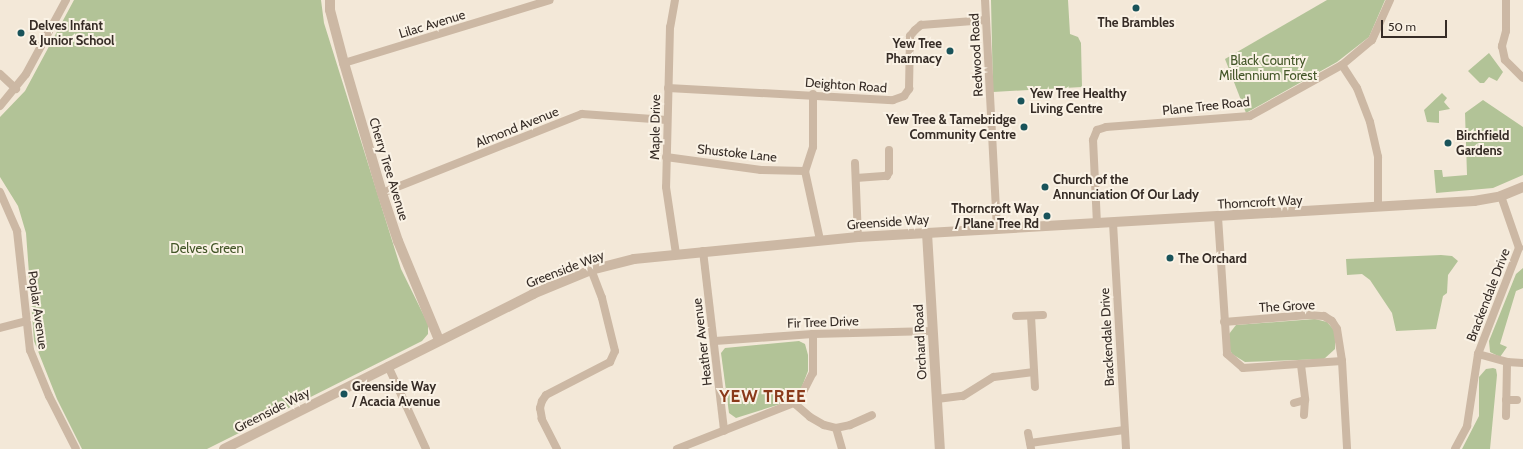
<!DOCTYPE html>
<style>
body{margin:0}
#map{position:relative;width:1523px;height:449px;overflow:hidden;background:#f3e8d8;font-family:Cabin,sans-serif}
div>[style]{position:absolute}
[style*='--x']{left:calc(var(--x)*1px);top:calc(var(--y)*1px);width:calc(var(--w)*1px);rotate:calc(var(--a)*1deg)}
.green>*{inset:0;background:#b2c397}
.minor>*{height:8px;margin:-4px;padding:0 4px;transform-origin:4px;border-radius:4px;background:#ccb8a4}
.tertiary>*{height:10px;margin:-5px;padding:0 5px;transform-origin:5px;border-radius:5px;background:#ccb8a4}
.dots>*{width:11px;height:11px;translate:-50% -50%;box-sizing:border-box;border:2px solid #faf2e5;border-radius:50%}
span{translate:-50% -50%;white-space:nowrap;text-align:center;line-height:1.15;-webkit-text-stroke:4px #faf2e5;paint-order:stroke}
.poi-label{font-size:13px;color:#362c26;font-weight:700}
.left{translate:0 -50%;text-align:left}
.right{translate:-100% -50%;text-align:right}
.street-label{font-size:13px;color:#362c26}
.park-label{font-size:13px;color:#435628}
.district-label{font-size:17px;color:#8a3a1a;font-weight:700;letter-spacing:1px}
.scale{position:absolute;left:1381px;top:20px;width:66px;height:18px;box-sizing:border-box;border:2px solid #362c26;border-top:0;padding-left:5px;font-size:12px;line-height:14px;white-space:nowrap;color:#362c26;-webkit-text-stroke:3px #faf2e5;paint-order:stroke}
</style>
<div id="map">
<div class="green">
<i style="clip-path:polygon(74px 0,321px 0,324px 23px,401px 269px,428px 324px,428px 334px,422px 341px,207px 449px,82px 449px,57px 399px,34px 341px,26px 233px,18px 206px,0 177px,0 117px,25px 91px)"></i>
<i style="clip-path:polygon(991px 0,1068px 0,1070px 34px,1078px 37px,1081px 43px,1082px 87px,993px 92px)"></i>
<i style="clip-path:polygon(1327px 0,1385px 0,1369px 37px,1337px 62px,1246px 113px,1225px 59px)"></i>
<i style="clip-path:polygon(1489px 53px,1503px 72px,1497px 81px,1489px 77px,1484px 83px,1480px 83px,1468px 71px)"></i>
<i style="clip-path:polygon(1442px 93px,1447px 98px,1444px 102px,1450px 109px,1439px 111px,1439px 123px,1427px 122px,1424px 110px)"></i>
<i style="clip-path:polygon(1483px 100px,1523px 127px,1523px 175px,1493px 188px,1436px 193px,1434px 170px,1442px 170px,1443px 177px,1467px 175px,1465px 113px)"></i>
<i style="clip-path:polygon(1441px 255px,1452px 256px,1458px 261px,1448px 275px,1447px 293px,1443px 296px,1436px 329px,1396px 331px,1392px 313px,1370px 280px,1362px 274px,1347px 275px,1346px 259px)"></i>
<i style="clip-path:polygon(1523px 268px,1523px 288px,1516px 291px,1500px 344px,1507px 347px,1500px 357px,1490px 352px,1489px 341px,1516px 274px)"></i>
<i style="clip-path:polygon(1315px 319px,1327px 322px,1335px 331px,1335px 349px,1324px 359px,1245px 362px,1232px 354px,1230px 350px,1229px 334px,1236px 325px)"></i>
<i style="clip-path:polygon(799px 341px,805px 344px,808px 355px,808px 371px,801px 389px,787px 402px,736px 418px,729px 413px,721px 353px,725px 348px)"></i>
<i style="clip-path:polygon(1493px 368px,1496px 369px,1497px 375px,1490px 449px,1462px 449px,1479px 416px,1479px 377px,1486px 369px)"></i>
</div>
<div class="minor">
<i style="--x:675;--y:0;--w:27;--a:100"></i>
<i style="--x:670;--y:27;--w:160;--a:91.4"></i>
<i style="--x:666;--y:187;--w:68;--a:81.5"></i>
<i style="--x:985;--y:0;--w:228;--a:87"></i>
<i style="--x:1506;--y:0;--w:31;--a:90"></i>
<i style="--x:1506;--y:31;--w:16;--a:105"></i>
<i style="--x:1502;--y:46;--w:14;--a:78"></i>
<i style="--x:1505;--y:60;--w:25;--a:45"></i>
<i style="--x:344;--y:63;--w:215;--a:-17"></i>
<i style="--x:1342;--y:65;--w:27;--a:57"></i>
<i style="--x:1357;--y:88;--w:36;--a:69"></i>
<i style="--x:1370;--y:122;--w:36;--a:77"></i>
<i style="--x:1378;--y:157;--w:50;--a:90"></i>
<i style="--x:0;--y:74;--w:22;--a:43"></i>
<i style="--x:668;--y:88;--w:225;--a:3.1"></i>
<i style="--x:893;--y:100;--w:12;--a:-20"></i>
<i style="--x:904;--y:96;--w:9;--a:-54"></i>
<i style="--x:909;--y:89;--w:53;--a:-88.9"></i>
<i style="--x:910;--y:36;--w:8;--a:-50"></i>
<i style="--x:915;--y:30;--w:8;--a:-40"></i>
<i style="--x:921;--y:25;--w:65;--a:-4.4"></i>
<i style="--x:813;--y:94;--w:53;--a:90"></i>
<i style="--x:813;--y:147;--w:25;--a:108"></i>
<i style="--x:805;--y:171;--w:71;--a:77.7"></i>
<i style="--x:0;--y:106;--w:41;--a:-50.9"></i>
<i style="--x:26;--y:74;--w:84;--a:-61.6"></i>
<i style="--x:666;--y:157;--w:96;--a:7.8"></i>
<i style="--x:761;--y:170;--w:44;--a:1.3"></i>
<i style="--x:855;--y:163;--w:74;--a:87.7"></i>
<i style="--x:856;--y:178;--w:31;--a:-4"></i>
<i style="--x:887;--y:176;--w:4;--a:-63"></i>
<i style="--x:889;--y:172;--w:22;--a:-90"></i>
<i style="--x:0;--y:192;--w:43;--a:66.4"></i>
<i style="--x:17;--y:231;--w:120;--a:83.8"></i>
<i style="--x:30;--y:350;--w:50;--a:67.6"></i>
<i style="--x:49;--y:396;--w:59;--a:63"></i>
<i style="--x:382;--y:193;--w:215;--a:-21.6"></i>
<i style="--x:582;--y:114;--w:85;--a:4"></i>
<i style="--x:1218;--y:217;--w:137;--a:86.2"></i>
<i style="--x:1227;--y:354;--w:21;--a:41"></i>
<i style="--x:1243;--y:368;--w:99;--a:-4"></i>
<i style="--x:1113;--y:223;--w:226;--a:86.7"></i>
<i style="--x:1097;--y:224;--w:84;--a:-92.7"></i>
<i style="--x:1093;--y:140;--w:11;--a:-68"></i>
<i style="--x:1097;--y:130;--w:9;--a:-18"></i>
<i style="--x:1106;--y:127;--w:144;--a:-4.4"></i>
<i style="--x:1250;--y:116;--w:105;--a:-29"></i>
<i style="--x:1342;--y:65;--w:39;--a:-40"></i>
<i style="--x:1372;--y:40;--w:44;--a:-65.8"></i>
<i style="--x:703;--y:251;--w:181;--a:83.3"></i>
<i style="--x:1016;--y:316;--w:27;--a:-2"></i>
<i style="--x:1031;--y:316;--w:71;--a:86.8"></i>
<i style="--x:1224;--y:322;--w:84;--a:-4.8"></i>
<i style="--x:1308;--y:315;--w:16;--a:4"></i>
<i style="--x:1324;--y:316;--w:9;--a:32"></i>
<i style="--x:1332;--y:321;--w:9;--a:58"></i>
<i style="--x:1337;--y:329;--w:32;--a:81"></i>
<i style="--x:1342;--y:361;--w:88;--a:86.7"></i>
<i style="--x:0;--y:328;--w:27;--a:-15"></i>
<i style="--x:715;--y:341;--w:98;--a:-4.1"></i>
<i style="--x:813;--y:334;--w:120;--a:-1.4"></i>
<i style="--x:1478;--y:354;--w:30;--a:15"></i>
<i style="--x:1507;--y:362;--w:16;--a:4"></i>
<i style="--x:1301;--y:365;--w:35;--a:83"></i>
<i style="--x:1305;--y:400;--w:15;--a:94"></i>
<i style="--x:388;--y:366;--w:91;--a:65.4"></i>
<i style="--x:937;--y:399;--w:26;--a:-7"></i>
<i style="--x:963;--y:396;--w:36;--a:-32"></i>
<i style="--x:994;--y:377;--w:40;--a:-7.1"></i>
<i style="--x:1506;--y:400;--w:11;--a:0"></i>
<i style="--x:794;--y:403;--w:21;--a:41"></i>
<i style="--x:810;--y:417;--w:16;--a:30"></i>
<i style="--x:824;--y:425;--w:12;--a:14"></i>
<i style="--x:836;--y:428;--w:14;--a:-12"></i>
<i style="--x:850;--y:425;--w:24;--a:-24"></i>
<i style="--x:1294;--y:403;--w:11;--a:-15"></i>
<i style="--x:1506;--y:416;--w:54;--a:-88.9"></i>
<i style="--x:836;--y:428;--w:22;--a:74"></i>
<i style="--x:1028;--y:433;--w:16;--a:79"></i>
<i style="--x:1030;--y:443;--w:95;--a:-7.9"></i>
<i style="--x:557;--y:449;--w:34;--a:-117"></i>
<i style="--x:542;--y:419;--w:11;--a:-100"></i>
<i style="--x:540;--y:408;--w:7;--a:-74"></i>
<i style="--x:542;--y:401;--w:7;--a:-56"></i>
<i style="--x:546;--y:395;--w:72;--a:-27.3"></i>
<i style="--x:610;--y:362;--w:12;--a:-66"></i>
<i style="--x:615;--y:351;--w:55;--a:-103.8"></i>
<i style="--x:602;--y:298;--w:30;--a:-111"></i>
<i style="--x:677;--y:449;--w:126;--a:-21.5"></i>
<i style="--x:794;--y:403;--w:8;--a:-40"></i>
<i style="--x:800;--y:398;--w:28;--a:-63"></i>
<i style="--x:813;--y:373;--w:39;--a:-90"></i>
<i style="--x:1455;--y:449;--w:26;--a:-62"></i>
<i style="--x:1467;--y:426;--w:73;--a:-81.3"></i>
<i style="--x:1478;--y:354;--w:114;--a:-68.9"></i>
<i style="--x:1519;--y:248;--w:55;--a:-109.1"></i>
</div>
<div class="tertiary">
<i style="--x:330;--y:0;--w:10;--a:90"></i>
<i style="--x:330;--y:10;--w:55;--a:75.2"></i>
<i style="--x:344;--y:63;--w:135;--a:73.7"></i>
<i style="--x:382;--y:193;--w:51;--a:71.6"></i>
<i style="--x:398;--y:241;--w:107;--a:67.5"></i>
<i style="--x:927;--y:233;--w:216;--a:86.6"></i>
<i style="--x:224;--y:449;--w:346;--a:-26.6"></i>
<i style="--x:533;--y:294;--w:63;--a:-22.5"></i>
<i style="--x:591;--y:270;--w:44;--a:-14.3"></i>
<i style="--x:634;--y:259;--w:225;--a:-5.6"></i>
<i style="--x:858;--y:237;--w:617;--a:-3.34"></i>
<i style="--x:1474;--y:201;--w:27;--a:-10"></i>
<i style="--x:1501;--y:196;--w:24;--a:-22"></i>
</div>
<div class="dots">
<i style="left:1136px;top:8px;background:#19535a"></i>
<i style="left:21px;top:33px;background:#19535a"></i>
<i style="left:950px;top:51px;background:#19535a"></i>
<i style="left:1021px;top:101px;background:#19535a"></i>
<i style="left:1024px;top:127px;background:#19535a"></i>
<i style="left:1448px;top:143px;background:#19535a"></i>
<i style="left:1045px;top:187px;background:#19535a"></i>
<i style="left:1047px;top:216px;background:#19535a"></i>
<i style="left:1170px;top:258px;background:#19535a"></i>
<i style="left:344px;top:394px;background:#19535a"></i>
</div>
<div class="poi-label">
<span style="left:1136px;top:22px">The Brambles</span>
<span class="left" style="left:29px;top:33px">Delves Infant<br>&amp; Junior School</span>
<span class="right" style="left:942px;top:51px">Yew Tree<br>Pharmacy</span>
<span class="left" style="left:1030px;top:101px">Yew Tree Healthy<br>Living Centre</span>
<span class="right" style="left:1016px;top:127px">Yew Tree &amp; Tamebridge<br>Community Centre</span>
<span class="left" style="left:1456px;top:143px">Birchfield<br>Gardens</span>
<span class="left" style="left:1053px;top:187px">Church of the<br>Annunciation Of Our Lady</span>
<span class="right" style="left:1039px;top:216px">Thorncroft Way<br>/ Plane Tree Rd</span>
<span class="left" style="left:1178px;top:258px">The Orchard</span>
<span class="left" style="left:352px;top:394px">Greenside Way<br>/ Acacia Avenue</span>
</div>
<div class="street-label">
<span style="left:432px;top:24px;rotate:-17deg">Lilac Avenue</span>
<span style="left:976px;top:55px;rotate:-93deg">Redwood Road</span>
<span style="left:846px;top:85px;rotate:4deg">Deighton Road</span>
<span style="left:1206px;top:106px;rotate:-6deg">Plane Tree Road</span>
<span style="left:517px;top:127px;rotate:-22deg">Almond Avenue</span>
<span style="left:655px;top:127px;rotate:-89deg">Maple Drive</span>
<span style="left:737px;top:153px;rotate:6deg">Shustoke Lane</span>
<span style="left:389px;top:169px;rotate:73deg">Cherry Tree Avenue</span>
<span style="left:1260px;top:202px;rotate:-3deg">Thorncroft Way</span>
<span style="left:888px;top:222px;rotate:-4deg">Greenside Way</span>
<span style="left:565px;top:269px;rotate:-21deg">Greenside Way</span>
<span style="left:1488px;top:295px;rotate:-69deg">Brackendale Drive</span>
<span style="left:1287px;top:306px;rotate:-3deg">The Grove</span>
<span style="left:38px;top:310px;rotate:82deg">Poplar Avenue</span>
<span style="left:823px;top:322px;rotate:-2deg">Fir Tree Drive</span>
<span style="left:1107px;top:337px;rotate:-93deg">Brackendale Drive</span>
<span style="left:702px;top:342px;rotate:-97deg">Heather Avenue</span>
<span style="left:920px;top:342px;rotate:-93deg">Orchard Road</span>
<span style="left:272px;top:410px;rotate:-27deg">Greenside Way</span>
</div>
<div class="park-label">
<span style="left:1268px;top:68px">Black Country<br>Millennium Forest</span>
<span style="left:207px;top:248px">Delves Green</span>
</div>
<div class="district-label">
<span style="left:763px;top:397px">YEW TREE</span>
</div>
<div class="scale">50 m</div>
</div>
